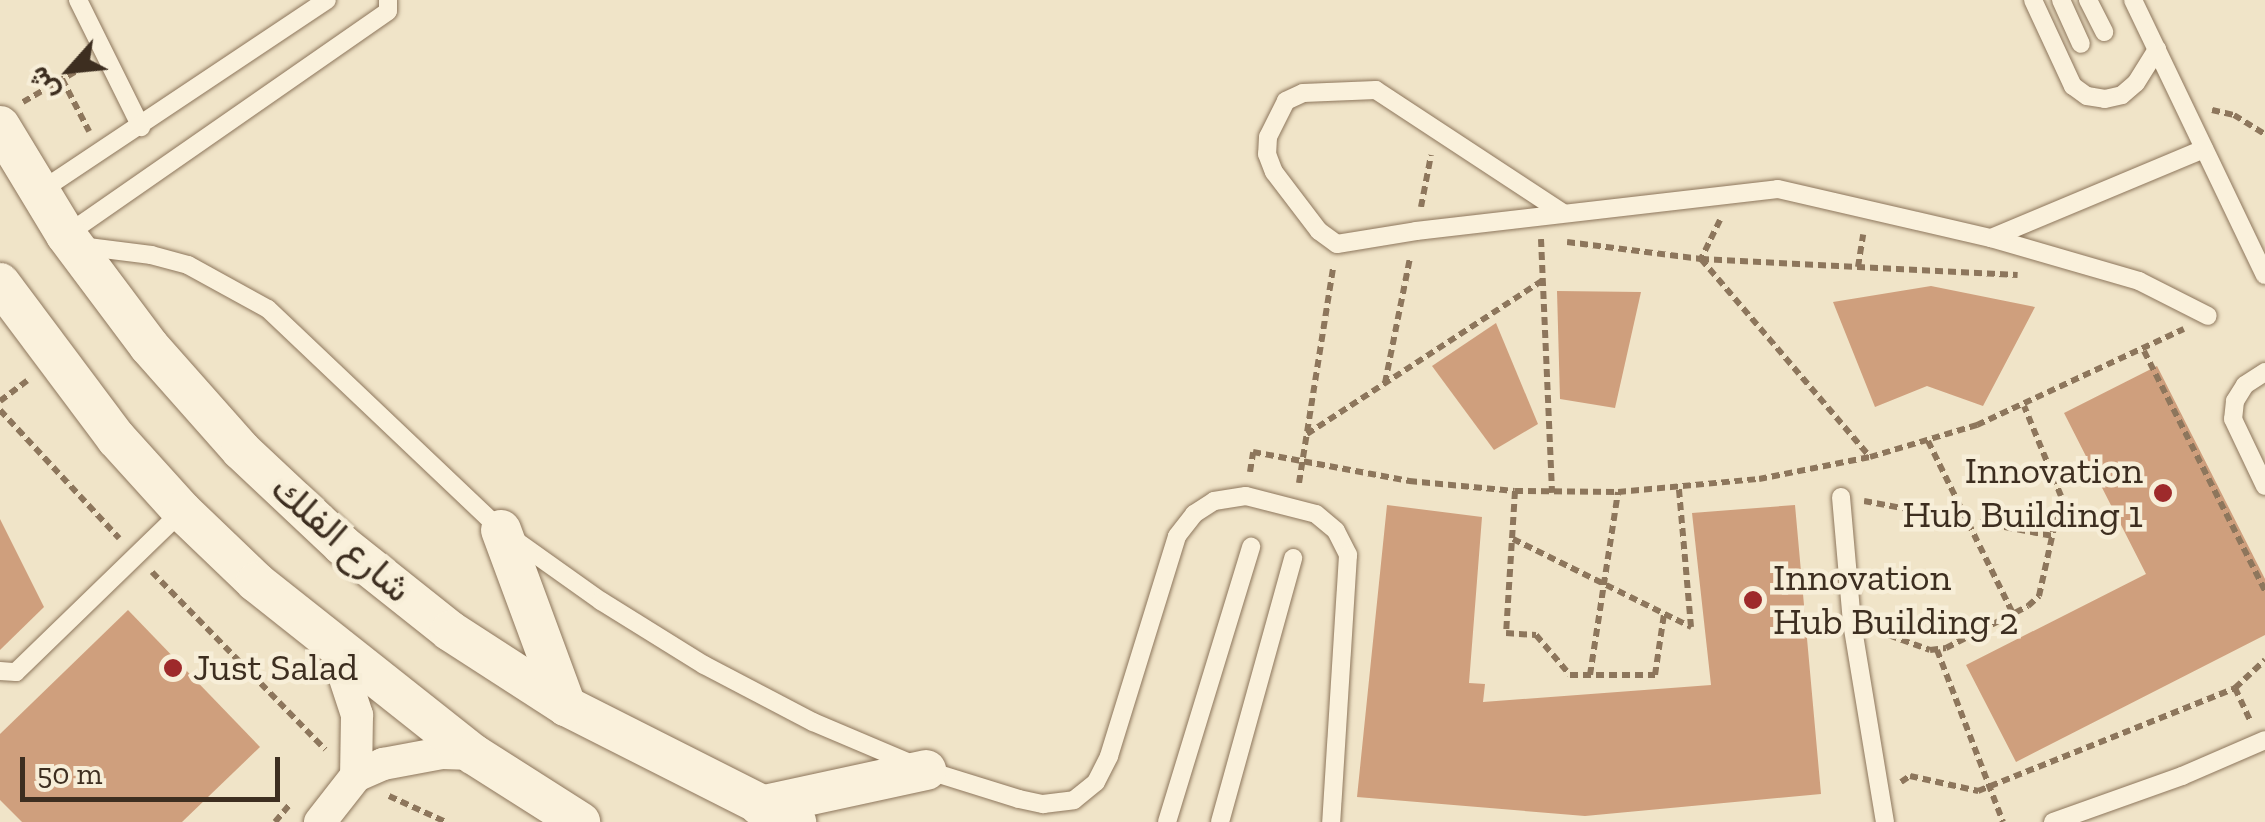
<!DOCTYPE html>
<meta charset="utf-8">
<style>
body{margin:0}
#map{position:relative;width:2265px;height:822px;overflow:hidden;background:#f0e4c8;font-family:"Zilla Slab",Vazirmatn,serif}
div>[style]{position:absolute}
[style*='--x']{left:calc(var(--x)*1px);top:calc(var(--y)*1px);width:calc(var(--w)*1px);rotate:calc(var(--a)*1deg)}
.building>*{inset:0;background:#cf9f7d}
.path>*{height:6px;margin-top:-3px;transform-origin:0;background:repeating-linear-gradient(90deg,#8d765c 0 8px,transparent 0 13px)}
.roads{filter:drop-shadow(0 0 2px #8d765c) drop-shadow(0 0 2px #8d765c)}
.service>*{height:18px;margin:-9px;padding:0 9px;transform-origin:9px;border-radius:9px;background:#faf1dc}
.minor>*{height:32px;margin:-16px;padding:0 16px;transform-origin:16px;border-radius:16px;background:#faf1dc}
.tertiary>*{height:40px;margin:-20px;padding:0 20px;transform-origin:20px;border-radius:20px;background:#faf1dc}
.dots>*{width:28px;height:28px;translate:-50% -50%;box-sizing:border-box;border:5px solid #f7eed8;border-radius:50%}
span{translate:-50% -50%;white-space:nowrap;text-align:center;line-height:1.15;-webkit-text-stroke:9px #f7eed8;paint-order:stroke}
.poi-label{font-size:38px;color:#3d2e20}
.right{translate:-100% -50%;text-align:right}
.left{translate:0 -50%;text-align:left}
.street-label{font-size:38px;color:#3d2e20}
.north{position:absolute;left:20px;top:20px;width:100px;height:100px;-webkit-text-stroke:8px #f7eed8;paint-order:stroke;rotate:243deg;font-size:28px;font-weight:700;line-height:40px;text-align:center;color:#3d2e20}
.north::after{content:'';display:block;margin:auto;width:35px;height:45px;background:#3d2e20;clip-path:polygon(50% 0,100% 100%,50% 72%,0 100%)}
.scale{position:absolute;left:20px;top:757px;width:260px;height:45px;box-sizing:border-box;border:5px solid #3d2e20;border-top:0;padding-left:12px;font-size:30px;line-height:35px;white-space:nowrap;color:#3d2e20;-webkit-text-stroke:8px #f7eed8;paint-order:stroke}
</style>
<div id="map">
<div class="building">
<i style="clip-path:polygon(1931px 286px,2035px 307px,1983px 406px,1927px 386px,1875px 407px,1833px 302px)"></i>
<i style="clip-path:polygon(1557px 291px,1641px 292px,1615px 408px,1560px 399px)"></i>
<i style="clip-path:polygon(1496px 323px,1538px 424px,1494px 450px,1432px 366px)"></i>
<i style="clip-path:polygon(2157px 366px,2265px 579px,2265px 635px,2016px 762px,1966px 665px,2146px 574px,2064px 413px)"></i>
<i style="clip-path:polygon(1387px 505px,1482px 517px,1469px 683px,1485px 684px,1483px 702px,1711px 685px,1692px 513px,1795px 505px,1821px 794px,1585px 816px,1357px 797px)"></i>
<i style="clip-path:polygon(0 519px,44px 607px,0 650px)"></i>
<i style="clip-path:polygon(128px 610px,260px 747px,182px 822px,22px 822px,0 800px,0 734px)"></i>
</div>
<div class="path">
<i style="--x:62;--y:79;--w:59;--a:62.6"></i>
<i style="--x:23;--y:102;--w:66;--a:-30.1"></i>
<i style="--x:80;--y:69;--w:7;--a:-117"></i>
<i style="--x:2212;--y:110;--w:23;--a:13"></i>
<i style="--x:2234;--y:115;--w:36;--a:32"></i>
<i style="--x:1421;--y:207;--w:53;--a:-79.1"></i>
<i style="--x:1720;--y:220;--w:43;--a:116"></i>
<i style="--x:1701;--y:259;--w:260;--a:49.5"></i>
<i style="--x:1541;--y:239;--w:254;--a:87.5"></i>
<i style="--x:1567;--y:242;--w:135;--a:7.2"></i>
<i style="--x:1701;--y:259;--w:317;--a:2.9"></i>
<i style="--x:1858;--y:267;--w:33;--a:-81"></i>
<i style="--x:2144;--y:351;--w:269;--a:63.2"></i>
<i style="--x:1385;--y:383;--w:127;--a:-78.7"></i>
<i style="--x:0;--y:401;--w:34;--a:-37"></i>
<i style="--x:0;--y:410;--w:175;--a:47.1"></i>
<i style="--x:1307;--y:434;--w:282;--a:-33.1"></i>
<i style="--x:1928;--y:441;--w:193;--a:63.8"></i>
<i style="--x:1250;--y:472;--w:20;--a:-81"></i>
<i style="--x:1253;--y:452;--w:159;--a:10.5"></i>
<i style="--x:1409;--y:481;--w:106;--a:5.4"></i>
<i style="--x:1515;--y:491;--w:103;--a:0.6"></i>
<i style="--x:1618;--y:492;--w:142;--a:-5.3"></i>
<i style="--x:1759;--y:479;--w:113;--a:-11.2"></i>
<i style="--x:1870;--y:457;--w:112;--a:-16.7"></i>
<i style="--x:1977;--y:425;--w:228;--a:-24.9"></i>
<i style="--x:1299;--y:483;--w:218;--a:-81"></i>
<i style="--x:1515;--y:491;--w:142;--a:93.6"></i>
<i style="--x:1506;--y:633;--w:30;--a:4"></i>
<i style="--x:1536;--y:635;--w:52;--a:49.6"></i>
<i style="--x:1570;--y:675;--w:85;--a:0"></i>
<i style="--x:1655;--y:675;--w:62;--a:-81.6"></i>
<i style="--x:1864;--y:501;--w:191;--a:10.5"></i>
<i style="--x:1513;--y:539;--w:199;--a:26.3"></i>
<i style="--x:1691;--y:627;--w:139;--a:-95"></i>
<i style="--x:152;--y:572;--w:248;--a:45.7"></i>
<i style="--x:1877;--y:631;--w:56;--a:19.7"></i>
<i style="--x:1930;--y:650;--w:16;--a:-7"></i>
<i style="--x:1946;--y:648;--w:92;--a:-27.1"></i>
<i style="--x:2028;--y:606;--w:15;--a:-42"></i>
<i style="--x:2039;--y:596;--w:102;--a:-77.6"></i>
<i style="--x:2061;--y:496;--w:97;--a:-112.3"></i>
<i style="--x:1937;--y:650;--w:184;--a:69"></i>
<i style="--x:1590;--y:675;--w:185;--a:-81.3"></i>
<i style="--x:2235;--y:688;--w:38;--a:65"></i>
<i style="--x:1901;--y:782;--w:11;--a:-34"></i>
<i style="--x:1910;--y:776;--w:70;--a:12.4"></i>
<i style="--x:1978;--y:791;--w:277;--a:-21.8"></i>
<i style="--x:2235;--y:688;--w:41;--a:-43"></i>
<i style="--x:389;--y:796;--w:63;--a:24.5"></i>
<i style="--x:275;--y:822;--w:23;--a:-50"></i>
</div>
<div class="roads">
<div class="service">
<i style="--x:78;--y:0;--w:142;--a:63.6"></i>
<i style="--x:2033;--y:0;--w:95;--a:65.1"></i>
<i style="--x:2073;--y:86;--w:17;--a:36"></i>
<i style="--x:2087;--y:96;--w:18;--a:9"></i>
<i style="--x:2105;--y:99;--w:17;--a:-13"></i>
<i style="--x:2122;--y:95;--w:18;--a:-41"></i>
<i style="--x:2136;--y:83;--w:40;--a:-58"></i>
<i style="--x:2061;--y:0;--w:48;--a:65.6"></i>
<i style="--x:2088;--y:0;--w:36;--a:63"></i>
<i style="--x:2133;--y:0;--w:305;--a:64.4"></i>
<i style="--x:39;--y:192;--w:346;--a:-33.7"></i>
<i style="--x:1563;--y:213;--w:224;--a:-146.7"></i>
<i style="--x:1376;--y:90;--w:73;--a:177.6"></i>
<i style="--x:1303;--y:93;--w:19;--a:155"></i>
<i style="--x:1286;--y:101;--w:40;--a:116.6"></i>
<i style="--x:1268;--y:137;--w:17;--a:93"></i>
<i style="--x:1267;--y:154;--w:19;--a:69"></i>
<i style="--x:1274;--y:172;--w:74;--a:52.7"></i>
<i style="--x:1319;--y:231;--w:22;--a:36"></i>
<i style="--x:1337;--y:244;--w:80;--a:-9.3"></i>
<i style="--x:1416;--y:231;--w:364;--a:-6.6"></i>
<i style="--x:1778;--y:189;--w:219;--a:13"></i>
<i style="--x:1991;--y:238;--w:154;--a:16.2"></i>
<i style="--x:2139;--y:281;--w:77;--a:26.9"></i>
<i style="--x:66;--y:235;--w:392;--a:-34.8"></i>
<i style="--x:388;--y:11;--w:11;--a:-90"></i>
<i style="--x:1991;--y:238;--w:231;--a:-22.7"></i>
<i style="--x:80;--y:246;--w:72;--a:7.2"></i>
<i style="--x:151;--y:255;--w:38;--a:15"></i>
<i style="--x:188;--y:265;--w:91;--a:28.8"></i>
<i style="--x:268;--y:309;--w:321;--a:43.5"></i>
<i style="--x:501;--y:530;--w:123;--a:35.4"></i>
<i style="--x:601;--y:601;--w:121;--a:31.9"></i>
<i style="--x:704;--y:665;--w:123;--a:27.6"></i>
<i style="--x:813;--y:722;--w:123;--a:23"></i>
<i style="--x:926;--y:770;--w:97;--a:17.3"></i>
<i style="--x:1019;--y:799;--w:25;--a:12"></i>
<i style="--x:1043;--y:804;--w:31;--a:-7"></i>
<i style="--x:1074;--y:800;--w:28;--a:-39"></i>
<i style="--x:1096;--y:782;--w:29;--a:-63"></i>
<i style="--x:1109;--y:756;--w:230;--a:-72.8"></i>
<i style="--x:1177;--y:536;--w:28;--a:-52"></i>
<i style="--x:1194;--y:514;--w:24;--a:-33"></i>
<i style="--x:1214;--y:501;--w:32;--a:-9"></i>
<i style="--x:1246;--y:496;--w:72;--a:14.4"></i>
<i style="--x:1316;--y:514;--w:26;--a:40"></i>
<i style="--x:1336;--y:531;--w:27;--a:63"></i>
<i style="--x:1348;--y:555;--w:268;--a:93.6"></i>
<i style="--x:2265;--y:372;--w:24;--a:147"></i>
<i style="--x:2245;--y:385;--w:19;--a:122"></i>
<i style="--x:2235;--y:401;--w:18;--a:96"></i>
<i style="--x:2233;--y:419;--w:74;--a:64.5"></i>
<i style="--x:1841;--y:497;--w:126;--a:85"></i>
<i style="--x:1852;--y:623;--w:202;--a:80.6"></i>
<i style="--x:0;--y:671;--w:16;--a:4"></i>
<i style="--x:16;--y:672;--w:231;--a:-44.1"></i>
<i style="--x:1167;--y:822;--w:288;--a:-73"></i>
<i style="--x:1220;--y:822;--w:274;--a:-74.5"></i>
<i style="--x:2053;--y:822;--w:137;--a:-19.6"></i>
<i style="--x:2182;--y:776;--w:90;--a:-23.4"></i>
</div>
<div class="minor">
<i style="--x:335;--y:648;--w:71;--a:71.8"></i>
<i style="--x:357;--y:715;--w:61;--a:90.9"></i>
<i style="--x:320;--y:822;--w:58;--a:-52"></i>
<i style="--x:356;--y:776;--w:30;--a:-24"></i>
<i style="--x:383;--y:764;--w:60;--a:-10.6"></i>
<i style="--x:442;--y:753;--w:31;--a:2"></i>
</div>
<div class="tertiary">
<i style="--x:0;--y:126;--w:127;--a:58.8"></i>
<i style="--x:66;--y:235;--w:139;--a:53.2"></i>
<i style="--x:149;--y:346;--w:139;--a:48.5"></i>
<i style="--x:241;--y:450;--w:139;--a:43.2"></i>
<i style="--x:342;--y:545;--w:138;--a:38.5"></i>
<i style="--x:450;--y:631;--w:138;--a:32.9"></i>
<i style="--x:566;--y:706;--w:258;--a:26.8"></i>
<i style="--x:0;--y:283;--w:194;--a:53.2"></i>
<i style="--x:116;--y:438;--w:98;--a:47.9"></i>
<i style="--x:182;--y:511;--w:103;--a:43.8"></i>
<i style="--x:256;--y:582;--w:277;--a:38.4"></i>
<i style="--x:473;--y:754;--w:127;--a:32.4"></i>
<i style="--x:501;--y:530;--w:188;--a:69.7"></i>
<i style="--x:760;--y:806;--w:170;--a:-12.2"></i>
</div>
</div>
<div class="dots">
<i style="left:2163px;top:493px;background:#9e2a2b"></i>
<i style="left:1753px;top:600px;background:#9e2a2b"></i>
<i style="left:173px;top:668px;background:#9e2a2b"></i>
</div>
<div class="poi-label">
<span class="right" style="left:2143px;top:493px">Innovation<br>Hub Building 1</span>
<span class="left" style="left:1773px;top:600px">Innovation<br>Hub Building 2</span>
<span class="left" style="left:193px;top:668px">Just Salad</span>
</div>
<div class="street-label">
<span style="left:341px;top:539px;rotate:41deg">شارع الفلك</span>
</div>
<div class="north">ش</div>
<div class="scale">50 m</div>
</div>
